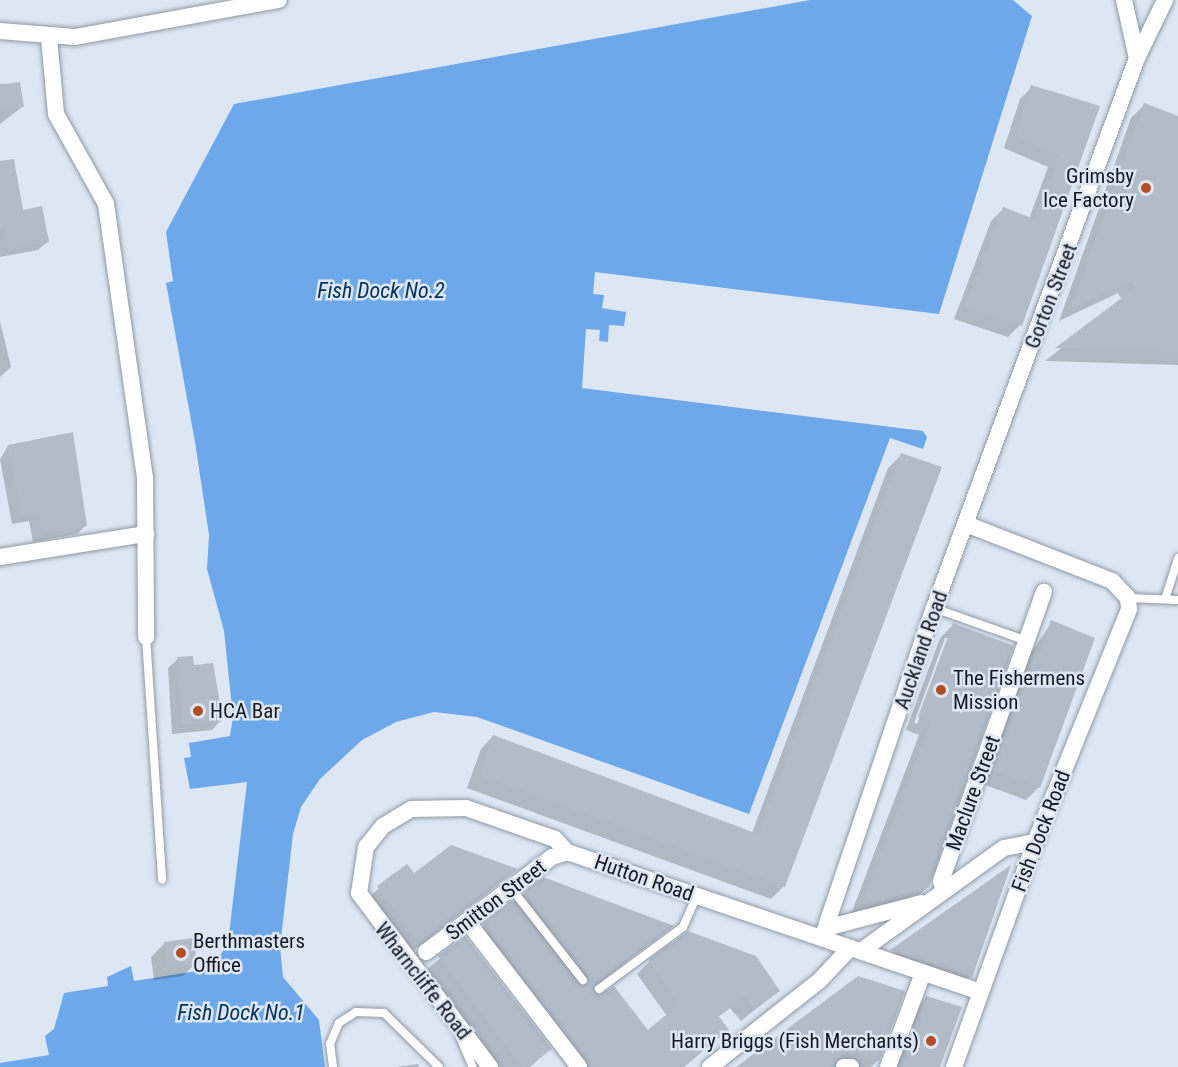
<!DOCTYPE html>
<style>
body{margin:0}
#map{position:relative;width:1178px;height:1067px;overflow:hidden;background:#dce7f3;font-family:"Roboto Condensed",sans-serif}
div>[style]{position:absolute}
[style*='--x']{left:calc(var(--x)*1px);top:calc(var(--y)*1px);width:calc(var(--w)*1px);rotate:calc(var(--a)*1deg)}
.water>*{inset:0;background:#6da9ea}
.shadow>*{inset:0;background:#0003}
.building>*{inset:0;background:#b1bcc7}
.roads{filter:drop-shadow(0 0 2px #8f9aa5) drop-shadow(0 0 2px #8f9aa5)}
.lane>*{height:8px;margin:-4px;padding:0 4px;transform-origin:4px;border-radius:4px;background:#fff}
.street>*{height:16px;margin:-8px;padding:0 8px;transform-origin:8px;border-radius:8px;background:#fff}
.dots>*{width:16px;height:16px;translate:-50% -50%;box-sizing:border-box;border:3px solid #dce7f3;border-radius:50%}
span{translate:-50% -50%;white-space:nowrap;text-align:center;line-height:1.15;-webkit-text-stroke:5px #dce7f3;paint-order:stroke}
.poi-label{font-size:21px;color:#161a1f}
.right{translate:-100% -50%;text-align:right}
.left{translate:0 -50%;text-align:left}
.street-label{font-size:21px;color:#161a1f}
.water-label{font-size:22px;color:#033159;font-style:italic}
</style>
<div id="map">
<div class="water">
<i style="clip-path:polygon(810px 0,1013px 0,1032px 16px,939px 314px,595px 272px,593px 294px,604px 295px,602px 308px,626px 312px,624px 326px,609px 325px,608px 342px,599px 341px,600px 330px,586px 329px,582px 388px,923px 431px,927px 437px,923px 449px,890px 438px,749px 814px,477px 717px,434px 712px,396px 722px,362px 740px,320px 779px,301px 807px,293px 834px,280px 947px,283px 977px,319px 1020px,325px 1067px,0 1067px,0 1063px,49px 1055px,45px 1036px,54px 1029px,64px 993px,108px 986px,107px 977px,131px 966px,134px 981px,197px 971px,214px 965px,228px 943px,247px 782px,190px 789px,184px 758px,191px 757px,189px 743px,230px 736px,233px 717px,224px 631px,207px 569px,209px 535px,195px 442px,166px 283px,173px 281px,166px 232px,234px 104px)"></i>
</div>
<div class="shadow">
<i style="clip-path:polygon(0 84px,18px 84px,22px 107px,0 124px)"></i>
<i style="clip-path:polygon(1032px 87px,1098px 107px,1020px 325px,1008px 337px,954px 319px,991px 221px,1003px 209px,1029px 219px,1048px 167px,1004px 148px,1020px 99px)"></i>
<i style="clip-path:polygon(1144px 105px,1178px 118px,1178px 365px,1045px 361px,1122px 300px,1118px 293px,1059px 321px,1131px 118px)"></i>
<i style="clip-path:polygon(0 162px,22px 211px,47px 242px,38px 250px,0 257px)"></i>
<i style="clip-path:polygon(0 321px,11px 367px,0 377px)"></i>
<i style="clip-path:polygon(8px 446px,86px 525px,77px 534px,33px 542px,29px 521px,12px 524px,0 459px)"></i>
<i style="clip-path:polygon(901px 455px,784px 886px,771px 899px,467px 788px,481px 749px,493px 736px,752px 833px,888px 468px)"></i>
<i style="clip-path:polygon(1052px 622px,1039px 787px,1026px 800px,980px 783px,1021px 667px)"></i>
<i style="clip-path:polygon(evenodd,953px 625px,928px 887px,914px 900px,850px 917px,919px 735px,906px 730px,940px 638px,953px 625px,945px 638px,949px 638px,917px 724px,914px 723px,945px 638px)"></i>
<i style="clip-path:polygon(178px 659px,192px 667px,221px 720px,212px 730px,172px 734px,168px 668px)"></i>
<i style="clip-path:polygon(407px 866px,414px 875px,516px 870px,406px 956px,365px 900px)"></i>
<i style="clip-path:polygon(1009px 869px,970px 977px,957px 990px,879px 963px)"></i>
<i style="clip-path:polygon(543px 879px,671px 926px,592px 989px,648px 1032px,667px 1016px,637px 974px,649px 962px,778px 991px,741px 1021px,730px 1008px,718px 1017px,728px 1030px,684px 1067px,568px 1067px,470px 937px)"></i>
<i style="clip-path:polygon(465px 938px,550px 1049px,530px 1067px,500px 1067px,426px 970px)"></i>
<i style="clip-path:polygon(164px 944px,196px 963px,183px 976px,154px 980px,151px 957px)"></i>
<i style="clip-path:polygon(858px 978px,878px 1060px,871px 1067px,739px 1067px)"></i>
<i style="clip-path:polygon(926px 998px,938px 1067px,892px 1067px,913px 1011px)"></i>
<i style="clip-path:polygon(418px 1064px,419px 1067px,396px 1067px)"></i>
</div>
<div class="building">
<i style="clip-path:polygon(20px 82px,24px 107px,0 111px,0 85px)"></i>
<i style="clip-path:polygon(1031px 85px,1100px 106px,1022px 326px,965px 307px,1003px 207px,1035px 219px,1059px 155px,1015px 136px)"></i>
<i style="clip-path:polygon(1144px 103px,1178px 116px,1178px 352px,1055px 348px,1135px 288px,1131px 281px,1070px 310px)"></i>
<i style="clip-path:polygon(14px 159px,23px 210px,42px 206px,49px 242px,9px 249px,5px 226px,0 227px,0 161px)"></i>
<i style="clip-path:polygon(73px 432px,87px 526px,42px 534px,37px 513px,21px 516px,8px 445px)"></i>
<i style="clip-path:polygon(901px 453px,942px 467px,785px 887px,479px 775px,493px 735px,758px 834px)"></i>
<i style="clip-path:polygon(1051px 620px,1095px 638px,1040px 788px,992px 770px,1034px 653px,1040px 655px)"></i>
<i style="clip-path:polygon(953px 623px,1014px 646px,929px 887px,861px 905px,931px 722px,918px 717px)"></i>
<i style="clip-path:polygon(193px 656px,194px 665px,213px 663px,223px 721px,182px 725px,177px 657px)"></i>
<i style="clip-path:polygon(451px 845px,518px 869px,419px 944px,377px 886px,407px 864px,414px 873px)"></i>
<i style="clip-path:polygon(1011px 865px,972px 978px,890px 950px)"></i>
<i style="clip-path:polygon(543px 877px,674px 926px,593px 987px,599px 995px,614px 986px,648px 1030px,679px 1004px,648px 960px,688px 931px,756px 956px,780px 991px,754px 1010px,744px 996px,718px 1015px,729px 1030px,682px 1067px,590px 1067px,482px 923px,512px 900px,578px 984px,586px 985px,588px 976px,523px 892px)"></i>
<i style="clip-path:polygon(465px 936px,552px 1049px,528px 1067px,522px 1067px,438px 956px)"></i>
<i style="clip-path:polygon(194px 938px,197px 964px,167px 968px,164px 942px)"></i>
<i style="clip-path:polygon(858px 976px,905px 991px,879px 1061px,847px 1051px,830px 1067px,736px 1067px)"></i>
<i style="clip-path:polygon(926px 996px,962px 1007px,940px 1067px,899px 1067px)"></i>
</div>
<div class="roads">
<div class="lane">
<i style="--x:1166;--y:596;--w:40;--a:-72"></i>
<i style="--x:1128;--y:598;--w:50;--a:2.3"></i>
<i style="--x:934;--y:608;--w:99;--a:19.5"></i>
<i style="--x:146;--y:637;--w:243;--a:86.2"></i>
<i style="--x:511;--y:888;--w:117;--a:52"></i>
<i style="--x:599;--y:989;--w:104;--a:-36.4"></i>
<i style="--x:683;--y:927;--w:34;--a:-66"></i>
<i style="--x:460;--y:1037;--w:33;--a:67"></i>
<i style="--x:333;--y:1067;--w:23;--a:-97"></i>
<i style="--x:330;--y:1044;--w:23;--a:-67"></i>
<i style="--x:339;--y:1023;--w:20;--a:-33"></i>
<i style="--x:356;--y:1012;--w:28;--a:2"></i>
<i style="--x:384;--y:1013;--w:77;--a:44.5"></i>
</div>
<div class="street">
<i style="--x:1124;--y:0;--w:59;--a:77.4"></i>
<i style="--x:0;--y:31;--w:75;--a:4.6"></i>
<i style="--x:75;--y:37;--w:207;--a:-10.3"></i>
<i style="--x:49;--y:37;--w:77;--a:84.8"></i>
<i style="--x:56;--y:114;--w:103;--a:60.9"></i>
<i style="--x:106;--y:204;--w:277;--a:81.9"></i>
<i style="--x:145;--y:478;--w:159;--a:89.6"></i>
<i style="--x:0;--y:557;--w:148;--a:-9"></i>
<i style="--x:944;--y:891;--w:10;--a:-107"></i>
<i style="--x:941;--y:881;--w:307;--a:-70.4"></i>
<i style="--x:467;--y:921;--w:184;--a:52.5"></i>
<i style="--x:826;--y:928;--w:98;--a:-14.7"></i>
<i style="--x:822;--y:938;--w:348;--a:-71.3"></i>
<i style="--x:934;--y:608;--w:586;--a:-69.74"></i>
<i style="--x:1137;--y:58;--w:64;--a:-64.2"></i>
<i style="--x:861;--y:951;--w:176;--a:-35.8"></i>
<i style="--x:1004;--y:848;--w:32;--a:-11"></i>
<i style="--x:426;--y:952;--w:158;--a:-37"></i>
<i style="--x:552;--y:857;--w:16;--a:-18"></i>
<i style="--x:490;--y:1067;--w:218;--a:-127"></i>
<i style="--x:359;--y:893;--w:47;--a:-81.3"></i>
<i style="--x:366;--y:847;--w:27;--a:-51"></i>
<i style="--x:383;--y:826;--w:33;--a:-31"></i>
<i style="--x:411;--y:809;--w:55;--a:-1"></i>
<i style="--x:466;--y:808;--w:94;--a:19.2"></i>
<i style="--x:555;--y:839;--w:18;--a:47"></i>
<i style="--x:567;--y:852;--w:437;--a:18.7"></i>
<i style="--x:710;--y:1067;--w:140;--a:-38.3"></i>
<i style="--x:820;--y:980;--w:44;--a:-46.8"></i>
<i style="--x:844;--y:1067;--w:7;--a:0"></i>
<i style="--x:888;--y:1067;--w:100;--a:-69.6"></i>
<i style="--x:954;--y:1067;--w:239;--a:-70.2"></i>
<i style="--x:1035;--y:842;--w:251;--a:-68"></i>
<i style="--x:1129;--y:609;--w:11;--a:-95"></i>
<i style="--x:1128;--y:598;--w:23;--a:-133"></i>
<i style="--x:1112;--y:581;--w:157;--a:-158.7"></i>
</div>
</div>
<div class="dots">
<i style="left:1146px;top:188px;background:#b34d23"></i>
<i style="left:941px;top:690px;background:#b34d23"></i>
<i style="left:198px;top:711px;background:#b34d23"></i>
<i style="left:181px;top:953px;background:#b34d23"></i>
<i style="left:931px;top:1041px;background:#b34d23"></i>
</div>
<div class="poi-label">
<span class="right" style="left:1134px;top:188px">Grimsby<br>Ice Factory</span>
<span class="left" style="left:953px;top:690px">The Fishermens<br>Mission</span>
<span class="left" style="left:210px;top:711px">HCA Bar</span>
<span class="left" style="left:193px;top:953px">Berthmasters<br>Office</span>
<span class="right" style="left:919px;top:1041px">Harry Briggs (Fish Merchants)</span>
</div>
<div class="street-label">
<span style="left:1051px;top:296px;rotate:-69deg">Gorton Street</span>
<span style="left:921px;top:650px;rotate:-71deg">Auckland Road</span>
<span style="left:973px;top:793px;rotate:-70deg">Maclure Street</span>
<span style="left:1041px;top:831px;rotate:-69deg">Fish Dock Road</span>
<span style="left:644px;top:878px;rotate:19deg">Hutton Road</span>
<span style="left:496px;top:900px;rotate:-37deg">Smitton Street</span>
<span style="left:423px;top:981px;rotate:52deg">Wharncliffe Road</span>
</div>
<div class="water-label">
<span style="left:381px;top:291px">Fish Dock No.2</span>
<span style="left:241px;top:1013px">Fish Dock No.1</span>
</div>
</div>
